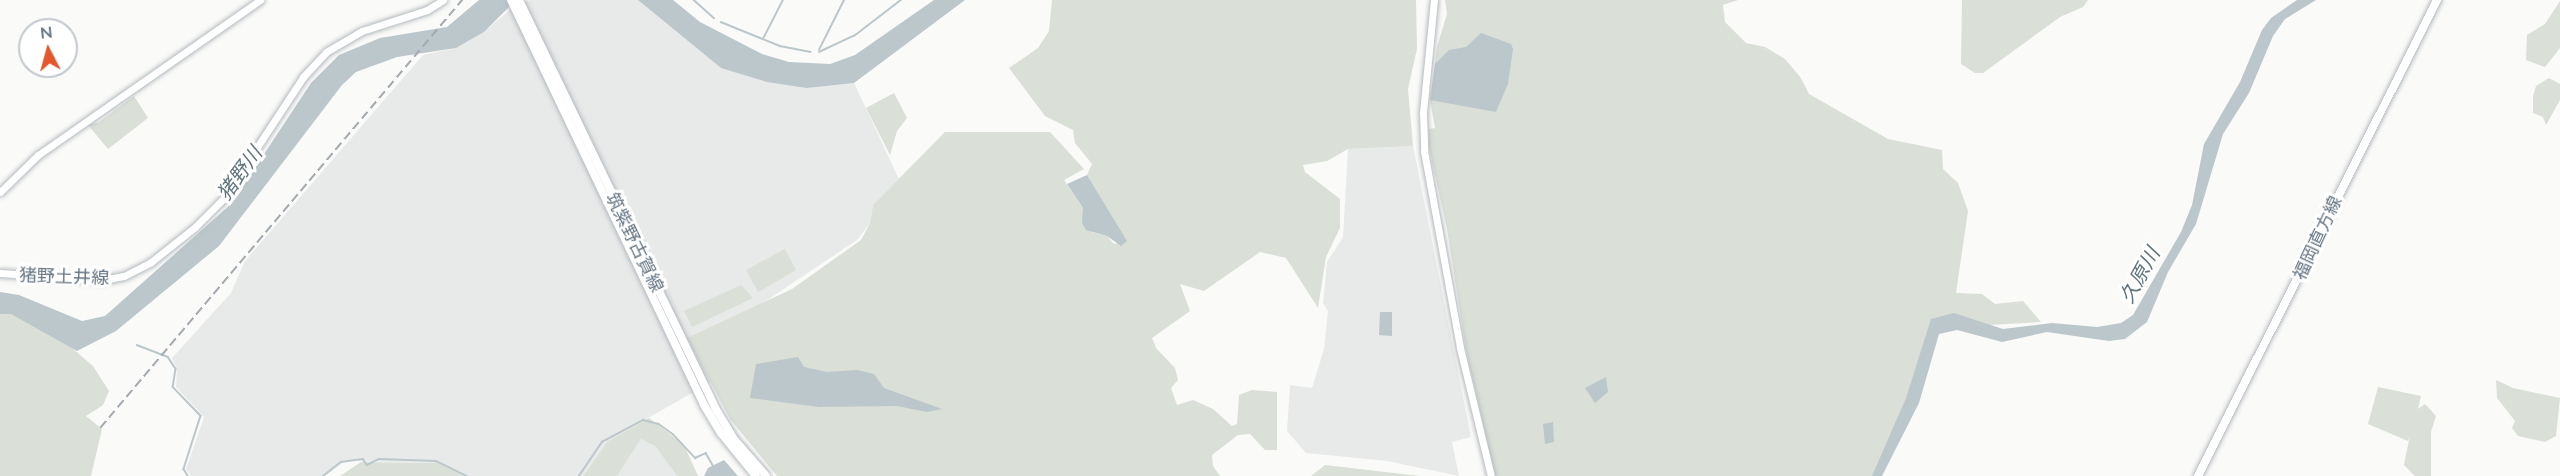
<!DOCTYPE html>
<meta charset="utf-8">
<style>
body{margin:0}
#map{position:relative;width:2560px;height:476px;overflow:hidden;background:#fafaf8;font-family:Lato,"Noto Sans JP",sans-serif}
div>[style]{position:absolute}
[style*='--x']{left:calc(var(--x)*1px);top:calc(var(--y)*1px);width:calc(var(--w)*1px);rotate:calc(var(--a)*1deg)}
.built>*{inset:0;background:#e8e9e9}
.green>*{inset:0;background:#dadfd7}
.water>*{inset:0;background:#bbc7cb}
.stream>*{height:1.5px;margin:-0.75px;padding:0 0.75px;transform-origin:0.75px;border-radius:0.75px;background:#bbc7cb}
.roads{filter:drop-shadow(0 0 2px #b3babf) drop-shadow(0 0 2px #b3babf)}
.secondary>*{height:7px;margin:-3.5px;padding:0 3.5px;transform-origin:3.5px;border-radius:3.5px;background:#fff}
.primary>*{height:8px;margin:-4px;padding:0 4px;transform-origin:4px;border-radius:4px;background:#fff}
.rail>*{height:1.5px;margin-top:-0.75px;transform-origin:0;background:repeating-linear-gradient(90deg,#a2aab0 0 9px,transparent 0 13.5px)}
span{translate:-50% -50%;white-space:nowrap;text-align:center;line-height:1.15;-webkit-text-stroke:6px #fff;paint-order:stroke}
.street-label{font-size:18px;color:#657683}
.water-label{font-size:20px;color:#60757c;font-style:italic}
.north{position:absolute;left:18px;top:18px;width:60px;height:60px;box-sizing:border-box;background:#fff;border:2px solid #c1c8cd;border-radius:50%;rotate:354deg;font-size:16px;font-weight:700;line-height:24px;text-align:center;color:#657683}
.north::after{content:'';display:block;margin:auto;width:21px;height:27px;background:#e4572e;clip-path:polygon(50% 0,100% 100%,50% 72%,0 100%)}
</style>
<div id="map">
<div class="built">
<i style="clip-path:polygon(530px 0,638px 0,721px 68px,807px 88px,854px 83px,899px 179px,873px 205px,870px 223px,857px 240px,739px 319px,711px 382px,608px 441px,583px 476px,464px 476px,438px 463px,345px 461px,325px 476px,191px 476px,186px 469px,204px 417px,176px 387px,177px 368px,172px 358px,231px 293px,245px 261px,423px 55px,456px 48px,484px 32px,511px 9px)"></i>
<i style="clip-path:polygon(1413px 146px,1471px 437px,1452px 442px,1459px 476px,1387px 461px,1306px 453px,1287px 431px,1290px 385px,1312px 388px,1324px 349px,1328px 311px,1323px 303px,1327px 262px,1343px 237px,1348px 149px)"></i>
<i style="clip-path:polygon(641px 439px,655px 446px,677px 476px,617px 476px)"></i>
</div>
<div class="green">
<i style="clip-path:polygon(1052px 0,1416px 0,1417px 49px,1408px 89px,1413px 146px,1348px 149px,1327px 161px,1303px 165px,1305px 172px,1340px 199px,1340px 228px,1326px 257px,1318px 308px,1286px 258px,1260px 252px,1204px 291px,1180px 284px,1190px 311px,1152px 338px,1156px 348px,1175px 368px,1178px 380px,1171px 388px,1177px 405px,1193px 400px,1213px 409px,1232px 426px,1237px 424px,1239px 395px,1252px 390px,1277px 392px,1277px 450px,1265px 450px,1250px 434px,1238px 435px,1212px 455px,1213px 466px,1220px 476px,777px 476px,730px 419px,687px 338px,792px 289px,861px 240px,870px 223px,873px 205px,945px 132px,1050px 132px,1084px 169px,1064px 180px,1083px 208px,1092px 232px,1107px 236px,1114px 244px,1126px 241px,1087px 175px,1092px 164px,1075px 143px,1073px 130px,1045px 116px,1009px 68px,1038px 48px,1049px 31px)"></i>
<i style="clip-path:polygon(1445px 0,1738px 0,1723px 5px,1725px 22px,1746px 43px,1765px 47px,1785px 59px,1801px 78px,1809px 94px,1888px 139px,1942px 150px,1943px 169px,1958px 183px,1968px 211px,1956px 293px,1982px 294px,1995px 304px,2023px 301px,2041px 322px,1935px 328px,1874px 476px,1495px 476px,1466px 350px,1447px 229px,1428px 144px,1429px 129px,1435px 128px,1430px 100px,1437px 47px,1447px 14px)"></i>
<i style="clip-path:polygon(1962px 0,2088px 0,2083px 7px,2060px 17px,1983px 73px,1975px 73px,1961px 64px)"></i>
<i style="clip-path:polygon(2560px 1px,2560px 48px,2545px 67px,2526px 60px,2527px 35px,2545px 24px)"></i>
<i style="clip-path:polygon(2549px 78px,2560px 84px,2560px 100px,2546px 125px,2543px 117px,2533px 113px,2533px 96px,2536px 86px)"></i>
<i style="clip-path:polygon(894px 93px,907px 118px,897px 131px,890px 155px,866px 108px)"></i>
<i style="clip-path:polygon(134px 96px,148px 118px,108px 149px,88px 125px,99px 122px)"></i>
<i style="clip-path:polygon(785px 249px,796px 270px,758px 292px,746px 270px)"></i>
<i style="clip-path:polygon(741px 285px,753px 298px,692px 327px,684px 311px)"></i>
<i style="clip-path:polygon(0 314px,11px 314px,58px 336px,93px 366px,109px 391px,103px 405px,86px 416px,102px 429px,91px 476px,0 476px)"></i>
<i style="clip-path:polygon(2496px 380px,2513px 388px,2560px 398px,2556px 436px,2545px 442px,2518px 436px,2512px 428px,2515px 421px,2497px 398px)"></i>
<i style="clip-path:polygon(2378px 387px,2421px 396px,2418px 409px,2425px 404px,2436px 416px,2431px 432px,2431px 476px,2415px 476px,2404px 465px,2410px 435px,2408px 441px,2368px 424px)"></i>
<i style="clip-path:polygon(649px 418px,684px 445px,698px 476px,677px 476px,655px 446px,641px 439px,617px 476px,583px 476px,608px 441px)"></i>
<i style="clip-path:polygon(361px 462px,438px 463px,464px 476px,340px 476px)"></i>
<i style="clip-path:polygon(1325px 465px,1420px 476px,1421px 476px,1311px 476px)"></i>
</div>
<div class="water">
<i style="clip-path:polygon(479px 0,516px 0,484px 32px,456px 48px,397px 57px,356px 72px,342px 85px,219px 246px,116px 331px,77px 351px,11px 314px,0 314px,0 292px,19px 295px,82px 321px,105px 316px,231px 204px,311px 83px,339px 55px,380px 38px,447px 27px)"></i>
<i style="clip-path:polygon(638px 0,673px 0,700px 22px,762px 54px,789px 62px,830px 64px,855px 55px,934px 0,965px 0,854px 83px,807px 88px,767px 82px,721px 68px)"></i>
<i style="clip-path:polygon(2297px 0,2316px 0,2285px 19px,2273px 36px,2249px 93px,2223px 134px,2196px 224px,2168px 272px,2147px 322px,2125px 339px,2109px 341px,2047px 332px,2002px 342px,1957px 330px,1939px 334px,1919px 403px,1882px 476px,1872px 476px,1906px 398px,1931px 319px,1954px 313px,2003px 329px,2052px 323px,2097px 327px,2121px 323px,2133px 315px,2181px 232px,2192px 205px,2204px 144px,2240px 82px,2262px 30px,2271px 18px)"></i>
<i style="clip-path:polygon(1481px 33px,1511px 44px,1513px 49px,1508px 84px,1496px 112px,1430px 100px,1435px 64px,1449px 50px,1466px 47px)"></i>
<i style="clip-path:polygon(1087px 175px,1127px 241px,1121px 246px,1107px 236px,1086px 230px,1082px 223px,1083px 208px,1067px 184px)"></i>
<i style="clip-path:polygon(1380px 312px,1392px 312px,1392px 336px,1379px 335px)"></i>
<i style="clip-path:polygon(798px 357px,804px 367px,827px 372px,857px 370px,874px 374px,884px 388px,942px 409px,927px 412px,897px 406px,819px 407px,750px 398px,756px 364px)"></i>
<i style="clip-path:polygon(1606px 377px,1608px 392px,1595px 403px,1585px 388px)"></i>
<i style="clip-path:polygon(1553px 422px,1554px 442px,1545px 444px,1543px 424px)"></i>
<i style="clip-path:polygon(724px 460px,738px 476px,704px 476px,708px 468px)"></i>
</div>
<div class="stream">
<i style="--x:694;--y:0;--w:27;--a:42"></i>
<i style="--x:721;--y:22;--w:64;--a:22.1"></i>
<i style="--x:780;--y:46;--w:31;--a:11"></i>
<i style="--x:763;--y:39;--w:44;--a:-62.9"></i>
<i style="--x:819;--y:50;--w:56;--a:-63.4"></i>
<i style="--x:819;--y:52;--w:38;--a:-25"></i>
<i style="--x:854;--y:36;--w:59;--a:-37.5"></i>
<i style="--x:137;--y:345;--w:33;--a:21"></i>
<i style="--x:168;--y:357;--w:14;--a:56"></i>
<i style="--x:176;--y:369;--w:18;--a:99"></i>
<i style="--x:173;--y:387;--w:40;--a:46"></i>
<i style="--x:201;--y:416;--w:56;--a:107.8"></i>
<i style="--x:184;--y:469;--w:8;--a:60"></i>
<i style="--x:323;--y:476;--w:23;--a:-38"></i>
<i style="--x:341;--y:462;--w:22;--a:-8"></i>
<i style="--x:363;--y:459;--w:7;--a:56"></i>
<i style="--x:367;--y:465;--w:13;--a:-27"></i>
<i style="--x:379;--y:459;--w:57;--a:2"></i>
<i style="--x:436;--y:461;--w:34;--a:26"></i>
<i style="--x:579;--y:476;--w:41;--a:-55.9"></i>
<i style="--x:602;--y:442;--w:47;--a:-28.2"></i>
<i style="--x:643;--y:420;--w:16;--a:14"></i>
<i style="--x:659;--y:424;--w:17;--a:36"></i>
<i style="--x:673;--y:434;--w:33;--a:47"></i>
<i style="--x:695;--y:458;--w:12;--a:-24"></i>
<i style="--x:706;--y:453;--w:14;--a:60"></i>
</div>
<div class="roads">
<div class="secondary">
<i style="--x:1434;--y:0;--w:114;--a:95.6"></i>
<i style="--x:1423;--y:113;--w:38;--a:88"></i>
<i style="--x:1424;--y:151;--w:200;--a:79.6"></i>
<i style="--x:1460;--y:348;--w:132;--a:76.4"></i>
<i style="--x:0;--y:192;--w:53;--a:-44.2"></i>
<i style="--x:38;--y:155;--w:271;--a:-34.9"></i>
<i style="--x:0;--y:273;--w:103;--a:3.9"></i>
<i style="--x:103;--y:280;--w:21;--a:-11"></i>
<i style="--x:124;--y:276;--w:30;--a:-27"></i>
<i style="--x:151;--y:262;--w:56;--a:-38.5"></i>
<i style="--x:195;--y:227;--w:40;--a:-45"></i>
<i style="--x:223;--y:199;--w:146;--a:-56.7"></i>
<i style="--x:303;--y:77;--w:34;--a:-47"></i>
<i style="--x:326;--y:52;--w:42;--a:-30.3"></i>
<i style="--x:362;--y:31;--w:68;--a:-17.9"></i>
<i style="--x:427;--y:10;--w:19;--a:-32"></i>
</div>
<div class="primary">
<i style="--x:511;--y:0;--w:449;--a:64.5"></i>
<i style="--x:704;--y:405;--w:33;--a:59"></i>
<i style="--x:721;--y:433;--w:55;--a:50.9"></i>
<i style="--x:519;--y:0;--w:456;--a:64.3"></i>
<i style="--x:717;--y:411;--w:31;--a:59"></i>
<i style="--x:733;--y:438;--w:50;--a:49"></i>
<i style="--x:2198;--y:476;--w:533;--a:-63.34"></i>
</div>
</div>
<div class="rail">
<i style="--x:100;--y:428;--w:561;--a:-49.78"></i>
</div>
<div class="street-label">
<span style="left:2317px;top:238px;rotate:-65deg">福岡直方線</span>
<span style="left:635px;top:242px;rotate:64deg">筑紫野古賀線</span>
<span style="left:64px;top:276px;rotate:2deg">猪野土井線</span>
</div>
<div class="water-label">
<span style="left:239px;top:173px;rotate:-54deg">猪野川</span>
<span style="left:2139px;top:275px;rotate:-61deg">久原川</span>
</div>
<div class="north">N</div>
</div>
